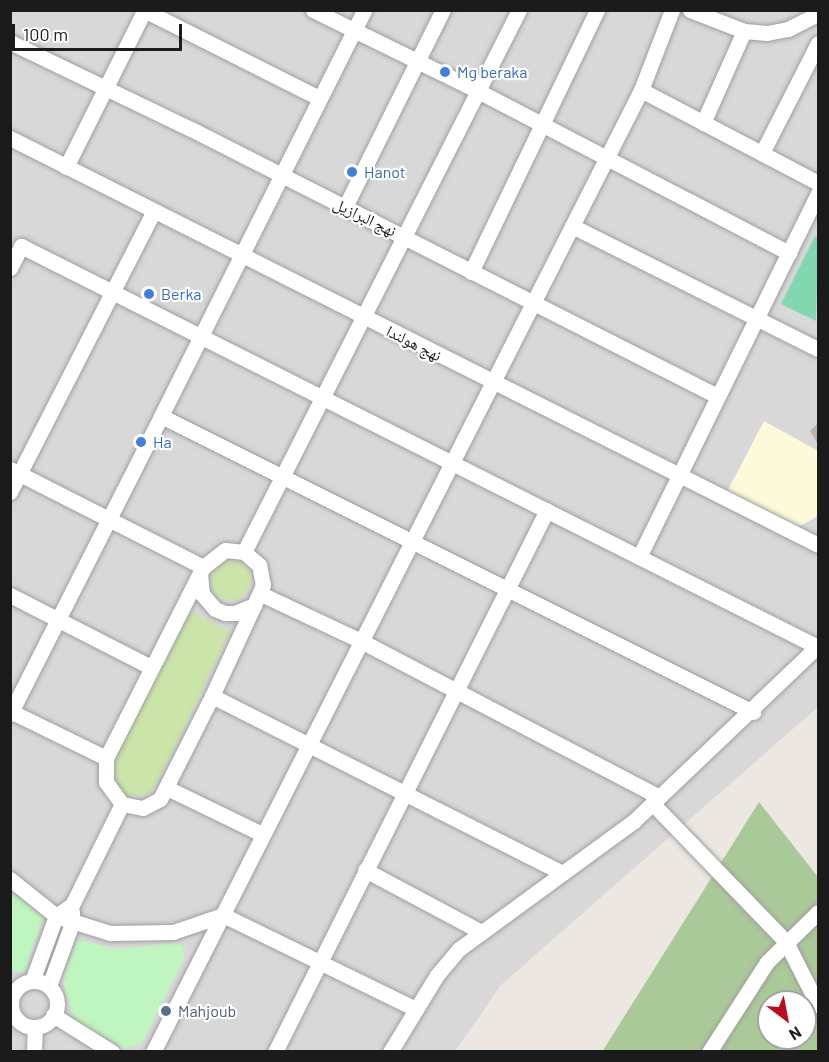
<!DOCTYPE html>
<meta charset="utf-8">
<style>
body{margin:0}
#map{position:relative;width:829px;height:1062px;overflow:hidden;background:#ece7e1;font-family:Barlow,"Noto Naskh Arabic",sans-serif}
div>[style]{position:absolute}
[style*='--x']{left:calc(var(--x)*1px);top:calc(var(--y)*1px);width:calc(var(--w)*1px);rotate:calc(var(--a)*1deg)}
.residential>*{inset:0;background:#d9d8d8}
.education>*{inset:0;background:#fcfad9}
.grass>*{inset:0;background:#cbe4a9}
.round{border-radius:50%}
.forest>*{inset:0;background:#aac998}
.park>*{inset:0;background:#bff5bf}
.pitch>*{inset:0;background:#83d7b0}
.building>*{inset:0;background:#bcb3ae}
.roads{filter:drop-shadow(0 0 2px #9f9f9f) drop-shadow(0 0 2px #9f9f9f)}
.minor>*{height:15px;margin:-7.5px;padding:0 7.5px;transform-origin:7.5px;border-radius:7.5px;background:#fff}
.minor>.ring{margin:-7.5px;padding:0;box-sizing:content-box;background:none;border:15px solid #fff;border-radius:50%}
.dots>*{width:16px;height:16px;translate:-50% -50%;box-sizing:border-box;border:3px solid #fff;border-radius:50%}
span{translate:-50% -50%;white-space:nowrap;text-align:center;line-height:1.15;-webkit-text-stroke:4.5px #fff;paint-order:stroke}
.shop-label{font-size:16px;color:#366cbe}
.left{translate:0 -50%;text-align:left}
.street-label{font-size:16px;color:#1b1b1b}
.service-label{font-size:16px;color:#4e5e75}
.frame{position:absolute;inset:0;border:12px solid #1b1b1b;pointer-events:none}
.north{position:absolute;left:757px;top:990px;width:60px;height:60px;box-sizing:border-box;background:#fff;border:2px solid #a4a4a4;border-radius:50%;rotate:148deg;font-size:16px;font-weight:700;line-height:24px;text-align:center;color:#1b1b1b}
.north::after{content:'';display:block;margin:auto;width:21px;height:27px;background:#b90d1a;clip-path:polygon(50% 0,100% 100%,50% 72%,0 100%)}
.scale{position:absolute;left:12px;top:24px;width:170px;height:27px;box-sizing:border-box;border:3px solid #1b1b1b;border-top:0;padding-left:8px;font-size:18px;line-height:21px;white-space:nowrap;color:#1b1b1b;-webkit-text-stroke:4px #fff;paint-order:stroke}
</style>
<div id="map">
<div class="residential">
<i style="clip-path:polygon(10px 11px,818px 11px,818px 707px,502px 984px,455px 1051px,11px 1051px)"></i>
</div>
<div class="education">
<i style="clip-path:polygon(764px 421px,818px 451px,818px 516px,798px 527px,734px 496px,728px 490px)"></i>
</div>
<div class="grass">
<i class="round" style="left:211px;top:560px;width:40px;height:40px"></i>
<i style="clip-path:polygon(190px 611px,230px 632px,156px 786px,145px 795px,124px 795px,113px 785px,112px 762px)"></i>
</div>
<div class="forest">
<i style="clip-path:polygon(evenodd,759px 802px,818px 877px,818px 1051px,602px 1052px,759px 802px,769px 1002px,805px 1002px,805px 1038px,769px 1038px,769px 1002px)"></i>
</div>
<div class="park">
<i style="clip-path:polygon(10px 889px,43px 917px,25px 972px,11px 972px)"></i>
<i style="clip-path:polygon(78px 940px,119px 949px,178px 943px,183px 946px,184px 958px,142px 1043px,124px 1048px,74px 1020px,62px 979px)"></i>
</div>
<div class="pitch">
<i style="clip-path:polygon(815px 236px,818px 238px,816px 321px,781px 304px)"></i>
</div>
<div class="building">
<i style="clip-path:polygon(818px 423px,818px 444px,810px 431px)"></i>
</div>
<div class="roads">
<div class="minor">
<i style="--x:144;--y:10;--w:196;--a:26.7"></i>
<i style="--x:313;--y:10;--w:184;--a:26.1"></i>
<i style="--x:478;--y:91;--w:351;--a:27.5"></i>
<i style="--x:690;--y:10;--w:58;--a:21.3"></i>
<i style="--x:744;--y:31;--w:23;--a:5"></i>
<i style="--x:767;--y:33;--w:21;--a:-11"></i>
<i style="--x:788;--y:29;--w:34;--a:-27"></i>
<i style="--x:10;--y:42;--w:201;--a:25.7"></i>
<i style="--x:191;--y:129;--w:590;--a:26.91"></i>
<i style="--x:641;--y:90;--w:200;--a:27.7"></i>
<i style="--x:703;--y:123;--w:101;--a:-66"></i>
<i style="--x:10;--y:138;--w:905;--a:26.73"></i>
<i style="--x:762;--y:153;--w:123;--a:-63"></i>
<i style="--x:66;--y:167;--w:174;--a:-63.4"></i>
<i style="--x:345;--y:207;--w:220;--a:-63.6"></i>
<i style="--x:572;--y:226;--w:275;--a:26.6"></i>
<i style="--x:10;--y:268;--w:25;--a:-63"></i>
<i style="--x:21;--y:246;--w:892;--a:26.71"></i>
<i style="--x:471;--y:272;--w:291;--a:-64.3"></i>
<i style="--x:161;--y:416;--w:454;--a:-63.4"></i>
<i style="--x:10;--y:469;--w:216;--a:26.9"></i>
<i style="--x:10;--y:492;--w:314;--a:-62.9"></i>
<i style="--x:244;--y:552;--w:608;--a:-63.1"></i>
<i style="--x:639;--y:557;--w:406;--a:-63.8"></i>
<i style="--x:200;--y:573;--w:21;--a:85"></i>
<i style="--x:202;--y:594;--w:20;--a:49"></i>
<i style="--x:215;--y:609;--w:11;--a:22"></i>
<i style="--x:225;--y:613;--w:10;--a:0"></i>
<i style="--x:235;--y:613;--w:21;--a:-23"></i>
<i style="--x:254;--y:605;--w:22;--a:-66"></i>
<i style="--x:263;--y:585;--w:20;--a:-101"></i>
<i style="--x:259;--y:565;--w:20;--a:-139"></i>
<i style="--x:244;--y:552;--w:19;--a:-174"></i>
<i style="--x:225;--y:550;--w:28;--a:142"></i>
<i style="--x:203;--y:567;--w:214;--a:116.9"></i>
<i style="--x:106;--y:758;--w:24;--a:90"></i>
<i style="--x:106;--y:782;--w:27;--a:54"></i>
<i style="--x:122;--y:804;--w:21;--a:11"></i>
<i style="--x:143;--y:808;--w:19;--a:-28"></i>
<i style="--x:160;--y:799;--w:115;--a:-63.2"></i>
<i style="--x:261;--y:594;--w:110;--a:25.2"></i>
<i style="--x:361;--y:641;--w:336;--a:27.6"></i>
<i style="--x:10;--y:595;--w:158;--a:27.1"></i>
<i style="--x:254;--y:605;--w:100;--a:114.8"></i>
<i style="--x:212;--y:696;--w:392;--a:26.8"></i>
<i style="--x:10;--y:711;--w:107;--a:26.1"></i>
<i style="--x:10;--y:714;--w:334;--a:-63.1"></i>
<i style="--x:161;--y:416;--w:662;--a:26.57"></i>
<i style="--x:167;--y:788;--w:106;--a:25.8"></i>
<i style="--x:652;--y:803;--w:193;--a:46"></i>
<i style="--x:786;--y:942;--w:71;--a:63.1"></i>
<i style="--x:365;--y:870;--w:132;--a:28.1"></i>
<i style="--x:10;--y:879;--w:59;--a:38.8"></i>
<i style="--x:56;--y:916;--w:57;--a:17.5"></i>
<i style="--x:110;--y:933;--w:63;--a:-0.9"></i>
<i style="--x:173;--y:932;--w:53;--a:-18.8"></i>
<i style="--x:223;--y:915;--w:215;--a:26"></i>
<i style="--x:32;--y:981;--w:69;--a:-69.7"></i>
<i style="--x:56;--y:916;--w:19;--a:-35"></i>
<i style="--x:72;--y:905;--w:113;--a:-63.7"></i>
<i class="ring" style="left:11px;top:981px;width:31px;height:31px"></i>
<i style="--x:49;--y:986;--w:67;--a:-69.9"></i>
<i style="--x:72;--y:923;--w:11;--a:-90"></i>
<i style="--x:53;--y:1015;--w:70;--a:32.1"></i>
<i style="--x:34;--y:1052;--w:25;--a:-88"></i>
<i style="--x:153;--y:1052;--w:1079;--a:-63.1"></i>
<i style="--x:641;--y:90;--w:86;--a:-68.8"></i>
<i style="--x:275;--y:1052;--w:606;--a:-63.35"></i>
<i style="--x:390;--y:1052;--w:90;--a:-58.6"></i>
<i style="--x:437;--y:975;--w:34;--a:-50"></i>
<i style="--x:459;--y:949;--w:217;--a:-36.2"></i>
<i style="--x:634;--y:821;--w:254;--a:-43.6"></i>
<i style="--x:709;--y:1052;--w:107;--a:-57.2"></i>
<i style="--x:767;--y:962;--w:71;--a:-44.4"></i>
</div>
</div>
<div class="dots">
<i style="left:445px;top:72px;background:#3f7fe0"></i>
<i style="left:352px;top:172px;background:#3f7fe0"></i>
<i style="left:149px;top:294px;background:#3f7fe0"></i>
<i style="left:141px;top:442px;background:#3f7fe0"></i>
<i style="left:166px;top:1011px;background:#5c6f8a"></i>
</div>
<div class="shop-label">
<span class="left" style="left:457px;top:72px">Mg beraka</span>
<span class="left" style="left:364px;top:172px">Hanot</span>
<span class="left" style="left:161px;top:294px">Berka</span>
<span class="left" style="left:153px;top:442px">Ha</span>
</div>
<div class="street-label">
<span style="left:365px;top:217px;rotate:26deg">نهج البرازيل</span>
<span style="left:414px;top:343px;rotate:27deg">نهج هولندا</span>
</div>
<div class="service-label">
<span class="left" style="left:178px;top:1011px">Mahjoub</span>
</div>
<div class="frame"></div>
<div class="north">N</div>
<div class="scale">100 m</div>
</div>
